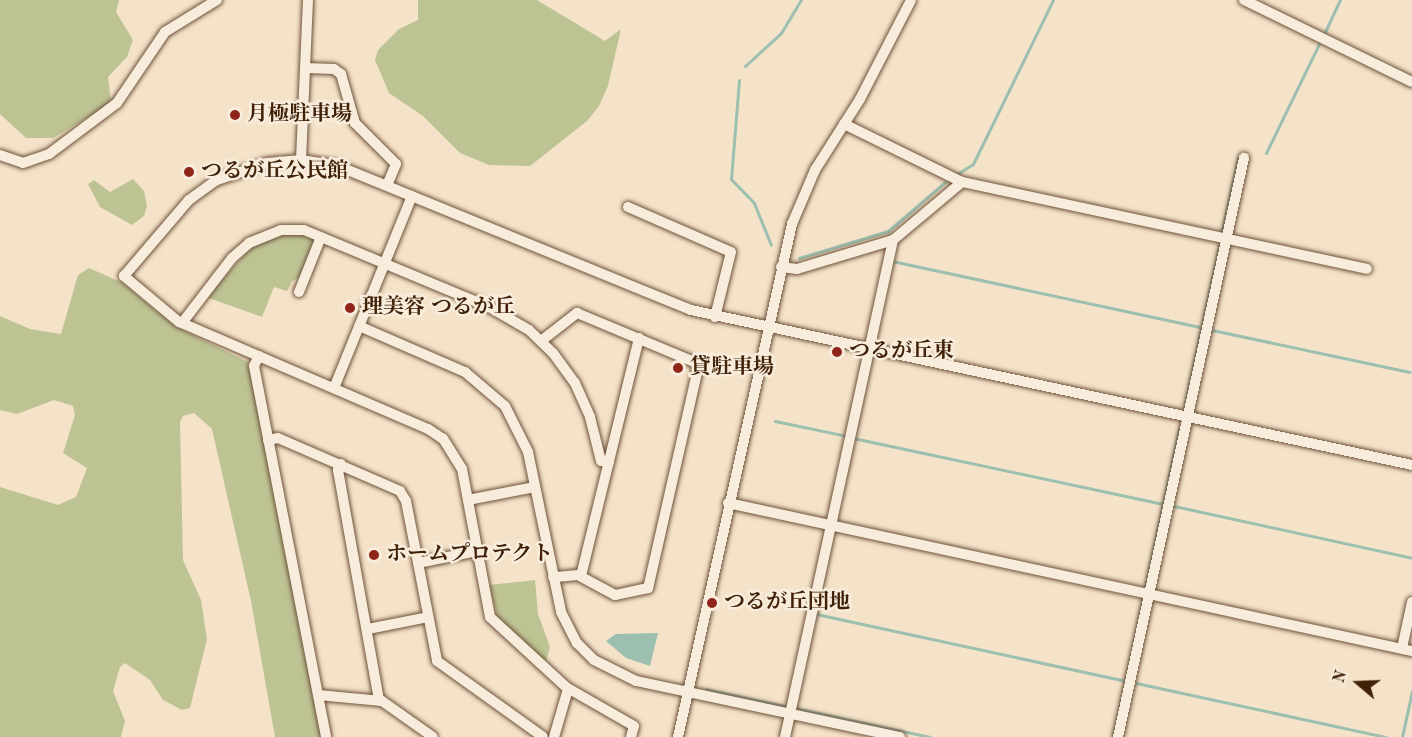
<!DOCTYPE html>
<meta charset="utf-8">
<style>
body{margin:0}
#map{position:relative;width:1412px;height:737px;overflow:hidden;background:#f4e3c9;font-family:"Old Standard TT","Noto Serif JP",serif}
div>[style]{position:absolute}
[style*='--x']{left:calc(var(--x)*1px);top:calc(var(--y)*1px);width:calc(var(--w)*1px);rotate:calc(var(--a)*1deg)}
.green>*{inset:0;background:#bec394}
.water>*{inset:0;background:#9dbfb0}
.stream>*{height:3px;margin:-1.5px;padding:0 1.5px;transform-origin:1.5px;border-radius:1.5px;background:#9dbfb0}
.roads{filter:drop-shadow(0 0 2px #6e5239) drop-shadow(0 0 2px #6e5239)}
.minor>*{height:10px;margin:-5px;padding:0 5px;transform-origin:5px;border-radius:5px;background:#f8eddc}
.dots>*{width:16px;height:16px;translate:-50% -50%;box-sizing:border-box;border:3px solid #f8eddc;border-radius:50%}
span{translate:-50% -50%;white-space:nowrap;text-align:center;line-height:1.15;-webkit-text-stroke:5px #f8eddc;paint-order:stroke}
.poi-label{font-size:21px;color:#412209;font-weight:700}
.left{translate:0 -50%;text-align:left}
.north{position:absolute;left:1328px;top:653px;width:60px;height:60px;-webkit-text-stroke:4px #f8eddc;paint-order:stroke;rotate:289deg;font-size:16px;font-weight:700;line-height:24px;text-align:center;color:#412209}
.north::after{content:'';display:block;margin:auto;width:21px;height:27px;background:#412209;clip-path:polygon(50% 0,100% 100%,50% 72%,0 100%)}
</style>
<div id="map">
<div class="green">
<i style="clip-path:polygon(0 0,119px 0,116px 12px,133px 40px,127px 57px,108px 77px,111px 101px,108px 105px,53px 138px,26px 138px,0 114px)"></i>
<i style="clip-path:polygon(418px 0,537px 0,605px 41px,621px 29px,608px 86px,599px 106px,587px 121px,530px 166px,489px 165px,460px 153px,423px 116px,389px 93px,375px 60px,378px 50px,399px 29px,418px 20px)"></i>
<i style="clip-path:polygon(133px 179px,144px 191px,147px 206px,144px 216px,132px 225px,100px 207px,88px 184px,94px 180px,110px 192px)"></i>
<i style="clip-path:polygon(282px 235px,303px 235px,316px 240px,301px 276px,292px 281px,287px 291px,274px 287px,262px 317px,206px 297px,252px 247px)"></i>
<i style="clip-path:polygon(89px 268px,121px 282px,176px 327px,248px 362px,321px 737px,275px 737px,251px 601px,212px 429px,194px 413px,183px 416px,180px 422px,183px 560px,201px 600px,207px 639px,190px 708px,182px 710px,163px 700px,150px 680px,125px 663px,120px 667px,113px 691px,125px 721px,121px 737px,0 737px,0 487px,58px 505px,76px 497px,87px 468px,63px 453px,75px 415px,73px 406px,54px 400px,17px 414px,0 410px,0 316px,30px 329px,61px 334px,78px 275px)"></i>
<i style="clip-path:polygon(535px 580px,538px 614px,550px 647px,546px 662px,498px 618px,489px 585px)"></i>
</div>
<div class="water">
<i style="clip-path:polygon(658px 633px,650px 666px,626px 658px,606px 641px,616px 634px)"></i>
</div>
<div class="stream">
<i style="--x:1324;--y:34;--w:38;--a:-65"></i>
<i style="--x:745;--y:66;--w:49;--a:-42.5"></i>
<i style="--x:781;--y:33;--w:39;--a:-59"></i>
<i style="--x:739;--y:80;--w:99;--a:94.6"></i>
<i style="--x:731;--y:179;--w:33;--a:46"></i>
<i style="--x:754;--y:203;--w:45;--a:68"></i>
<i style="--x:1266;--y:153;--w:123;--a:-64.1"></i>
<i style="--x:957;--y:174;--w:19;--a:-32"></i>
<i style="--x:973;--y:164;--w:182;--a:-64"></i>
<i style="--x:1222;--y:230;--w:75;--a:-77.6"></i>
<i style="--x:799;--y:258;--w:93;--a:-16.9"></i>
<i style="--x:888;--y:231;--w:75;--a:-40.7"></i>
<i style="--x:892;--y:261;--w:316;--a:12.1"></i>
<i style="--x:1212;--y:330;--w:202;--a:12"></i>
<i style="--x:1185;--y:403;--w:161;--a:-77.8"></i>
<i style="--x:775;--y:421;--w:74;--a:11.8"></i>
<i style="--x:853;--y:438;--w:317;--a:12"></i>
<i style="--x:1174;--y:506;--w:244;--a:12.3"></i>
<i style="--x:1145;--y:587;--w:162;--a:-77.9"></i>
<i style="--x:816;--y:614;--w:316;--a:12.2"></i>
<i style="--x:1136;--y:683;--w:256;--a:12.2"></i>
<i style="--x:706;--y:689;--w:85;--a:12.2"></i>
<i style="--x:795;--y:708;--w:138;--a:12.1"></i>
<i style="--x:1113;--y:737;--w:142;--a:-77.8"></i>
<i style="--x:1402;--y:737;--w:47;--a:-77.7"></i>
</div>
<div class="roads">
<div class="minor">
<i style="--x:1244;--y:0;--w:187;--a:26"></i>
<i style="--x:305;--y:68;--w:29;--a:2"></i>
<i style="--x:334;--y:69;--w:9;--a:36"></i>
<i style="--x:341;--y:74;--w:51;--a:74.1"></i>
<i style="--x:355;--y:123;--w:58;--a:45"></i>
<i style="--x:396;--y:164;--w:23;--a:113"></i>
<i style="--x:844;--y:124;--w:131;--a:26.2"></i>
<i style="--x:962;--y:182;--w:414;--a:12.1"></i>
<i style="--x:0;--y:155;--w:24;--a:19"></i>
<i style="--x:23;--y:163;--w:28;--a:-19"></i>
<i style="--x:49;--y:154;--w:85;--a:-36.9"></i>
<i style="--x:117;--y:103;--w:86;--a:-55.9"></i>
<i style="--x:165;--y:32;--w:61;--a:-31.6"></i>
<i style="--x:301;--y:160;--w:160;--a:-87.5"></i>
<i style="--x:628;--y:207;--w:112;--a:23.6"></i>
<i style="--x:731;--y:252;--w:67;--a:103.8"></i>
<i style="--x:781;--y:267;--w:16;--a:7"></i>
<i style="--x:797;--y:269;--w:100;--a:-16.8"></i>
<i style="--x:893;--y:240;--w:90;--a:-40"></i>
<i style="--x:299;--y:292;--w:59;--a:-68.2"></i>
<i style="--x:182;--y:323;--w:82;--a:-52.4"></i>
<i style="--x:232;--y:258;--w:23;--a:-41"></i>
<i style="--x:249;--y:243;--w:35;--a:-22"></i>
<i style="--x:281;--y:230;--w:23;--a:0"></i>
<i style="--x:304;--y:230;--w:200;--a:22.6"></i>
<i style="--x:489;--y:307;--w:46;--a:29.9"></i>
<i style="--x:529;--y:330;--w:33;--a:44"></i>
<i style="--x:553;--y:353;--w:37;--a:54"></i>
<i style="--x:575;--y:383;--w:37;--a:66"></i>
<i style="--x:590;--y:417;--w:45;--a:76"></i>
<i style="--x:601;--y:461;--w:8;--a:7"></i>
<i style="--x:359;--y:326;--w:116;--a:23.5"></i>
<i style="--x:465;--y:372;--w:52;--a:40.4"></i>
<i style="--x:505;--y:406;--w:51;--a:63.4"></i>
<i style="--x:528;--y:452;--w:163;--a:78.3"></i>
<i style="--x:561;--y:612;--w:35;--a:63"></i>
<i style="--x:577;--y:643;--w:24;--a:45"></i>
<i style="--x:594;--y:660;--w:47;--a:26.6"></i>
<i style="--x:636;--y:681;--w:270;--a:12"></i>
<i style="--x:541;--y:341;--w:46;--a:-37.9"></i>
<i style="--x:577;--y:313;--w:132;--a:22.7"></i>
<i style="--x:699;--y:364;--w:230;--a:102.8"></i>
<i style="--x:648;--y:588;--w:34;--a:168"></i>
<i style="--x:615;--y:595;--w:42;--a:-151.6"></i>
<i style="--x:578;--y:575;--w:25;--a:175"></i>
<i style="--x:259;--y:356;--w:11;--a:117"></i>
<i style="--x:254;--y:366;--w:378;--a:79"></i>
<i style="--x:334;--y:388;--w:207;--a:-67.9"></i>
<i style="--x:268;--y:440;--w:10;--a:-11"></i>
<i style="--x:278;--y:438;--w:133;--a:23.5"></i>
<i style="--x:400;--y:491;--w:12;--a:59"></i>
<i style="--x:406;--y:501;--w:163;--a:79"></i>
<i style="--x:437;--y:661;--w:130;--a:35.6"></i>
<i style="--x:341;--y:464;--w:7;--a:117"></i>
<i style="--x:338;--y:470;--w:234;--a:79.9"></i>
<i style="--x:468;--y:500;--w:68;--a:-11"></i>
<i style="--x:728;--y:503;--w:700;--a:12.21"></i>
<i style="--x:418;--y:563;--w:60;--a:-11.5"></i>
<i style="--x:581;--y:576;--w:245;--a:-76.3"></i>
<i style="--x:368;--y:629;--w:61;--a:-11.3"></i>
<i style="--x:1402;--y:648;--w:47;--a:-77.7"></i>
<i style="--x:318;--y:695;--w:64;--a:5.4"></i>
<i style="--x:382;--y:701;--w:62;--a:35.2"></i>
<i style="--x:554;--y:737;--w:50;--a:-73.7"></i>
<i style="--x:631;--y:737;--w:11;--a:-75"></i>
<i style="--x:634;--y:726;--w:78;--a:-150.2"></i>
<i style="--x:566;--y:687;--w:103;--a:-137.4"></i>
<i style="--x:490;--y:617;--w:151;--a:-100.7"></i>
<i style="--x:462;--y:469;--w:36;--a:-122"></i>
<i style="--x:443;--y:439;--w:18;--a:-146"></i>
<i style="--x:428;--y:429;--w:271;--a:-156.7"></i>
<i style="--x:179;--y:322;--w:72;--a:-140.1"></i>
<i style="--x:124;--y:276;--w:100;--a:-49.5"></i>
<i style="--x:189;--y:200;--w:34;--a:-36"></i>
<i style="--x:217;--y:180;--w:53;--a:-18.8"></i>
<i style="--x:267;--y:163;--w:34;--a:-5"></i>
<i style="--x:301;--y:160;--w:37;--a:9"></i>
<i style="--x:338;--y:166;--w:381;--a:22.2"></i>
<i style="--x:691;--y:310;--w:737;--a:12.13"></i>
<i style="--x:678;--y:737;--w:526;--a:-77.47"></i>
<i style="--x:792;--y:224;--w:59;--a:-66.9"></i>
<i style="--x:815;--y:170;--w:84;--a:-57.6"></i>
<i style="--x:860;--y:99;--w:111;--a:-62.7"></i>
<i style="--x:785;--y:737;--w:509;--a:-77.74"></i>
<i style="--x:1118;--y:737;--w:593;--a:-77.72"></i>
</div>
</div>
<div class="dots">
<i style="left:235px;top:115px;background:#8f2418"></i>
<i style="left:189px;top:172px;background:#8f2418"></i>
<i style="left:350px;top:308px;background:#8f2418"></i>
<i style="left:837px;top:352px;background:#8f2418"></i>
<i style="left:678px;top:368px;background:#8f2418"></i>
<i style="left:374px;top:555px;background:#8f2418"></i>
<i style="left:712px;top:603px;background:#8f2418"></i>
</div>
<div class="poi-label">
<span class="left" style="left:247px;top:115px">月極駐車場</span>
<span class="left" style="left:201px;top:172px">つるが丘公民館</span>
<span class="left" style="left:362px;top:308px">理美容 つるが丘</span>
<span class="left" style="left:849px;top:352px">つるが丘東</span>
<span class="left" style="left:690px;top:368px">貸駐車場</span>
<span class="left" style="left:386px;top:555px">ホームプロテクト</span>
<span class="left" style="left:724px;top:603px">つるが丘団地</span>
</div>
<div class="north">N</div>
</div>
